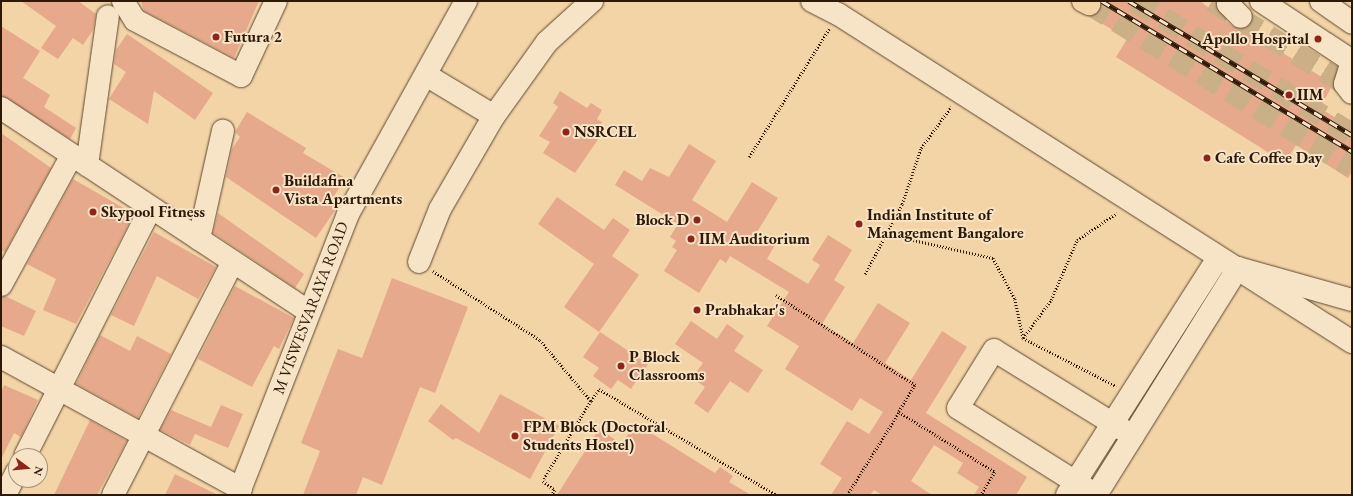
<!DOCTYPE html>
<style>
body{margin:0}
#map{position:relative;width:1353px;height:496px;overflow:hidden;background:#f2d4a7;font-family:"EB Garamond",serif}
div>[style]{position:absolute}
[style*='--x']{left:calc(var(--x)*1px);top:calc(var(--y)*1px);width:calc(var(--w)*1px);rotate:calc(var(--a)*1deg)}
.building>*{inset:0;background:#e6a98b}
.minor-tunnel>*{height:22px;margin-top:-11px;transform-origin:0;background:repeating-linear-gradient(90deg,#cbaf87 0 22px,transparent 0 33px)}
.major-tunnel>*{height:22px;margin-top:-11px;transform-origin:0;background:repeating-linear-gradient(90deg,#cbaf87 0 22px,transparent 0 33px)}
.path>*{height:2.5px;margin-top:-1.25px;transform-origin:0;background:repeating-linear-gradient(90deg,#2e1907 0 1px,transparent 0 3px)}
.roads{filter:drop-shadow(0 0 1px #5f482f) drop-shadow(0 0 1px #5f482f)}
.minor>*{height:22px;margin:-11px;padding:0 11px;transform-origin:11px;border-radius:11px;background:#f7e3c6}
.major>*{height:22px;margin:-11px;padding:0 11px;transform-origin:11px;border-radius:11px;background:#f2d4a7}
.rail>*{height:4.5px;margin-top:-2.25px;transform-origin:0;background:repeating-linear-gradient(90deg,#f7e3c6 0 9px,#2e1907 0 18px);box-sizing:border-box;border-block:1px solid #2e1907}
.dots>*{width:11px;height:11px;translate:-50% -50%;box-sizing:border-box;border:2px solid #f7e3c6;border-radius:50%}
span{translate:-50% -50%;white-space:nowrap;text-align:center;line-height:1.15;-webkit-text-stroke:4px #f7e3c6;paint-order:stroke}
.poi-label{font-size:16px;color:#2e1907;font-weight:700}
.left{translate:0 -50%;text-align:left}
.right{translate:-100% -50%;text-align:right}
.street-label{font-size:16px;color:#2e1907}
.frame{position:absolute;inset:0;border:2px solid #2e1907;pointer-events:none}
.north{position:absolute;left:8px;top:448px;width:40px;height:40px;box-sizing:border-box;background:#f7e3c6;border:1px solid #a7927a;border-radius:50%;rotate:106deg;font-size:11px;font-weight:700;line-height:16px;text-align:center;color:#2e1907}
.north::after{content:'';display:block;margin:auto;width:14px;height:18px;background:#8f2418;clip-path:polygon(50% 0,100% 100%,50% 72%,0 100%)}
</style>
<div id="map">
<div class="building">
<i style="clip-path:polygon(21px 1px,78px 1px,96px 14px,93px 30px,83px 45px,73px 38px,58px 59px,41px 48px,56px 26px)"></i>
<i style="clip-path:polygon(141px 1px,259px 1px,234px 58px,144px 11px)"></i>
<i style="clip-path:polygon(1101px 1px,1200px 1px,1232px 26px,1244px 29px,1333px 84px,1320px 108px,1352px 128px,1352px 172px,1348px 178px,1296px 145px,1285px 163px,1116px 57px,1127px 39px,1090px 16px,1100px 10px)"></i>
<i style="clip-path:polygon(1px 26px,40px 51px,23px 78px,50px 95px,44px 107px,76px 128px,70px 139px,1px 95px)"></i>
<i style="clip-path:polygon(127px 34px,213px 93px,195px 120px,154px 91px,148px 124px,109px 99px,126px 72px,114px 64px,116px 50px)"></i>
<i style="clip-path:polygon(560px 91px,587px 108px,591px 103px,602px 110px,597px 119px,602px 122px,594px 135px,599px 138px,575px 173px,543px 153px,550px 142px,539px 136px,558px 107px,553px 103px)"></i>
<i style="clip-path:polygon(247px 112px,306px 148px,303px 153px,345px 178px,329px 204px,336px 209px,316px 238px,226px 177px,232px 149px,240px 137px,235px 132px)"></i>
<i style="clip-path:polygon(1px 133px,51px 168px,5px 252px,1px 250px)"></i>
<i style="clip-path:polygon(689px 144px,716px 161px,692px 200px,727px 222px,752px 182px,778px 198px,757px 232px,776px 243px,767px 259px,808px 284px,820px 265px,812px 260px,828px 235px,852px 250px,834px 280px,845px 287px,822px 324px,853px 343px,878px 303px,910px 323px,885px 363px,911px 380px,942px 331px,967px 347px,926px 413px,1027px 477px,1016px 495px,974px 495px,979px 487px,957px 473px,963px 463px,934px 445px,911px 481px,932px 495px,882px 495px,874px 490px,870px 495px,831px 495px,842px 478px,820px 464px,847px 421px,869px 434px,883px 412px,860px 398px,852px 411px,785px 369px,799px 346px,767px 326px,789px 292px,730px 256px,726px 263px,720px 259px,699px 293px,664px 271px,677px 250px,672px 247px,676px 241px,670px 237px,678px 224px,615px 185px,624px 170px,642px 181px,650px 168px,669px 177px)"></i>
<i style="clip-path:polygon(73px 179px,134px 214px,76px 324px,43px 310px,56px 279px,27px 264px)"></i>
<i style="clip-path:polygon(557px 197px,604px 230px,613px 218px,630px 230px,612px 256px,639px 275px,599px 332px,564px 307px,594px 264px,538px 224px)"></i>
<i style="clip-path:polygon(218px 213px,304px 274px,295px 288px,213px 233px)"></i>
<i style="clip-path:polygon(154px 232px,216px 267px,198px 299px,157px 276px,134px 326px,111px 315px)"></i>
<i style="clip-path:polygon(392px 278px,468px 307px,435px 393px,420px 387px,382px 485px,363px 477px,356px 495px,303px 495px,320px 451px,301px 443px,338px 349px,362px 358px)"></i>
<i style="clip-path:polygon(235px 286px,294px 318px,279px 349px,274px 346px,252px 387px,198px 359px)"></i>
<i style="clip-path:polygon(5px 296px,36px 311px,24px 336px,1px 326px,1px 297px)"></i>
<i style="clip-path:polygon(691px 321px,717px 339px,727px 324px,744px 336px,734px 351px,763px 370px,748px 393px,730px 381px,708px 413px,694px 403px,705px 387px,692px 378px,703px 363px,675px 344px)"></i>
<i style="clip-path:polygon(600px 332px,648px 364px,631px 389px,618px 380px,611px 389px,593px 376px,599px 368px,583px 357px)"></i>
<i style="clip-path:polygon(100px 335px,130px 351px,137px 336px,171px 354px,138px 418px,76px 384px)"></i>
<i style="clip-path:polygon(4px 385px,38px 400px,21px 437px,14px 433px,1px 459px,1px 392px)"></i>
<i style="clip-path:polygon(500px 394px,559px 426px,530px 479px,456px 438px,453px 440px,428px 421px,441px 404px,479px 433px)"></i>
<i style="clip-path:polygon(221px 405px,243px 414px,228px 448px,195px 434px,190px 445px,160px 430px,171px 410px,211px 427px)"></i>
<i style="clip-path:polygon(90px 420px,127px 441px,97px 495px,54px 495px)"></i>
<i style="clip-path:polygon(635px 423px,715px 473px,720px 467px,733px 476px,729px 482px,751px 495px,557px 495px,599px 429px,622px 444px)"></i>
<i style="clip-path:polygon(175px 474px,218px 495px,165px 495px)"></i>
</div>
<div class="minor-tunnel">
<i style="--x:1212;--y:1;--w:157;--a:32"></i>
</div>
<div class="major-tunnel">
<i style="--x:1135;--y:1;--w:255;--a:31.5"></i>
<i style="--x:1089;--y:4;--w:309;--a:31.8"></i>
</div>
<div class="path">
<i style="--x:749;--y:157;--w:151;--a:-58"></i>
<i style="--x:887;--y:234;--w:109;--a:12.8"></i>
<i style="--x:993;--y:258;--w:47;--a:61.8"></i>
<i style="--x:1015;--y:299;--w:40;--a:78"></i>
<i style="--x:1023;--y:338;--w:105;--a:27.3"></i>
<i style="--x:433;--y:271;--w:127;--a:32.8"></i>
<i style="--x:540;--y:340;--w:80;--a:50.1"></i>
<i style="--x:591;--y:401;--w:93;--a:121"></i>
<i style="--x:543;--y:481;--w:15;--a:37"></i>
<i style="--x:555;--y:490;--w:6;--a:121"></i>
<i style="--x:865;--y:274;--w:79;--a:-62.1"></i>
<i style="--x:902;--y:204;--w:59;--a:-71.3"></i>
<i style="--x:921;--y:148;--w:51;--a:-53.8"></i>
<i style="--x:776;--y:295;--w:166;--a:32.9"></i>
<i style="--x:915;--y:385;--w:31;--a:121"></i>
<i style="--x:899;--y:412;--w:113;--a:32"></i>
<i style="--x:995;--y:472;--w:27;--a:121"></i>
<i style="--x:1023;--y:338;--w:47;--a:-53.6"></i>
<i style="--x:1051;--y:300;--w:65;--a:-66.6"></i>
<i style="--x:1077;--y:240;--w:48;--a:-34"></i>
<i style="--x:591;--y:401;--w:14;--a:-56"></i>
<i style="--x:599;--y:389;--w:207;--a:30.8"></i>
<i style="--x:847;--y:495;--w:98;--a:-57.9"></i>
</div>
<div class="roads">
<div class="minor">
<i style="--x:123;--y:1;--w:22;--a:58"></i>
<i style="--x:135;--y:20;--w:120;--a:27.8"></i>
<i style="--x:241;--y:76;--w:83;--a:-65"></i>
<i style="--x:812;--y:1;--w:29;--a:27"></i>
<i style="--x:838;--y:14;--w:610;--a:32.54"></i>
<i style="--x:1231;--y:1;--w:4;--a:135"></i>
<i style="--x:1228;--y:4;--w:18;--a:45"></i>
<i style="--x:1261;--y:1;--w:109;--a:33.4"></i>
<i style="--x:1321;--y:1;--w:38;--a:35"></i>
<i style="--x:1352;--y:61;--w:24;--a:107"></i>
<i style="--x:1345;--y:84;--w:11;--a:52"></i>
<i style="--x:426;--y:75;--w:79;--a:31.1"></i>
<i style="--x:1;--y:108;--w:369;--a:33.5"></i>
<i style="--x:87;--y:165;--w:150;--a:-82"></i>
<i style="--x:199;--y:239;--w:111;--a:-77.5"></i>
<i style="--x:419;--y:262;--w:57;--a:-68.4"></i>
<i style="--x:440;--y:209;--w:108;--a:-59.9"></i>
<i style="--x:494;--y:116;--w:91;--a:-54.4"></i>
<i style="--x:547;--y:42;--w:61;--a:-42.3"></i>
<i style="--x:1;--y:285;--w:148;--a:-61.4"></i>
<i style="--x:1;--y:357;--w:274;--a:28.8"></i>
<i style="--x:1133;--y:436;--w:163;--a:-148.3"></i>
<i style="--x:994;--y:350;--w:68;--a:121.8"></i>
<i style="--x:958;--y:408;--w:163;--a:32.2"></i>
<i style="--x:1096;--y:495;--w:268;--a:-58"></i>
<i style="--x:1238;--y:268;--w:118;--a:15.7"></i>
<i style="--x:25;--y:456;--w:278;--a:-63.1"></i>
<i style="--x:5;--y:495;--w:25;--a:-63"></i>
<i style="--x:113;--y:495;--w:262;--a:-62.8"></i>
<i style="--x:238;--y:495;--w:302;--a:-68.6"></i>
<i style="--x:348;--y:214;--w:244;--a:-61"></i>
<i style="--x:1067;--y:495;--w:281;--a:-57.5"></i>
</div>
<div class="major">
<i style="--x:1083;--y:1;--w:7;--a:27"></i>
</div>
</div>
<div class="rail">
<i style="--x:1102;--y:1;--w:292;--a:31"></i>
<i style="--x:1129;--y:1;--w:260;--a:31"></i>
</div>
<div class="dots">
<i style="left:216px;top:37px;background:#8f2418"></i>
<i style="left:1318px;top:39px;background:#8f2418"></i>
<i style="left:1289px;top:95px;background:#8f2418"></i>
<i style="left:566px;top:132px;background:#8f2418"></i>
<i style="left:1207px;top:158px;background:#8f2418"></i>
<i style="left:276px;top:190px;background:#8f2418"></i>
<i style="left:93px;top:212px;background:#8f2418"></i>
<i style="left:697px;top:220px;background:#8f2418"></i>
<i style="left:859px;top:224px;background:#8f2418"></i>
<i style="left:691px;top:239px;background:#8f2418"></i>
<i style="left:697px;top:310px;background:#8f2418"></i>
<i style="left:621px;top:366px;background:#8f2418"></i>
<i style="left:515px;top:436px;background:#8f2418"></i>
</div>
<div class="poi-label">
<span class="left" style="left:224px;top:37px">Futura 2</span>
<span class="right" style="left:1309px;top:39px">Apollo Hospital</span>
<span class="left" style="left:1297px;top:95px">IIM</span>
<span class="left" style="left:574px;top:132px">NSRCEL</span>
<span class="left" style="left:1215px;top:158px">Cafe Coffee Day</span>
<span class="left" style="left:284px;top:190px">Buildafina<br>Vista Apartments</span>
<span class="left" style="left:101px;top:212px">Skypool Fitness</span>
<span class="left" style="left:867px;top:224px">Indian Institute of<br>Management Bangalore</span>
<span class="right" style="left:689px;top:220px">Block D</span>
<span class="left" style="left:699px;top:239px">IIM Auditorium</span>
<span class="left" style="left:705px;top:310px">Prabhakar's</span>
<span class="left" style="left:629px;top:366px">P Block<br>Classrooms</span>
<span class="left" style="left:523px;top:436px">FPM Block (Doctoral<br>Students Hostel)</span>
</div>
<div class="street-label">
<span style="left:311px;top:308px;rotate:-69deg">M VISWESVARAYA ROAD</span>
</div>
<div class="frame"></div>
<div class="north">N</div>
</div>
